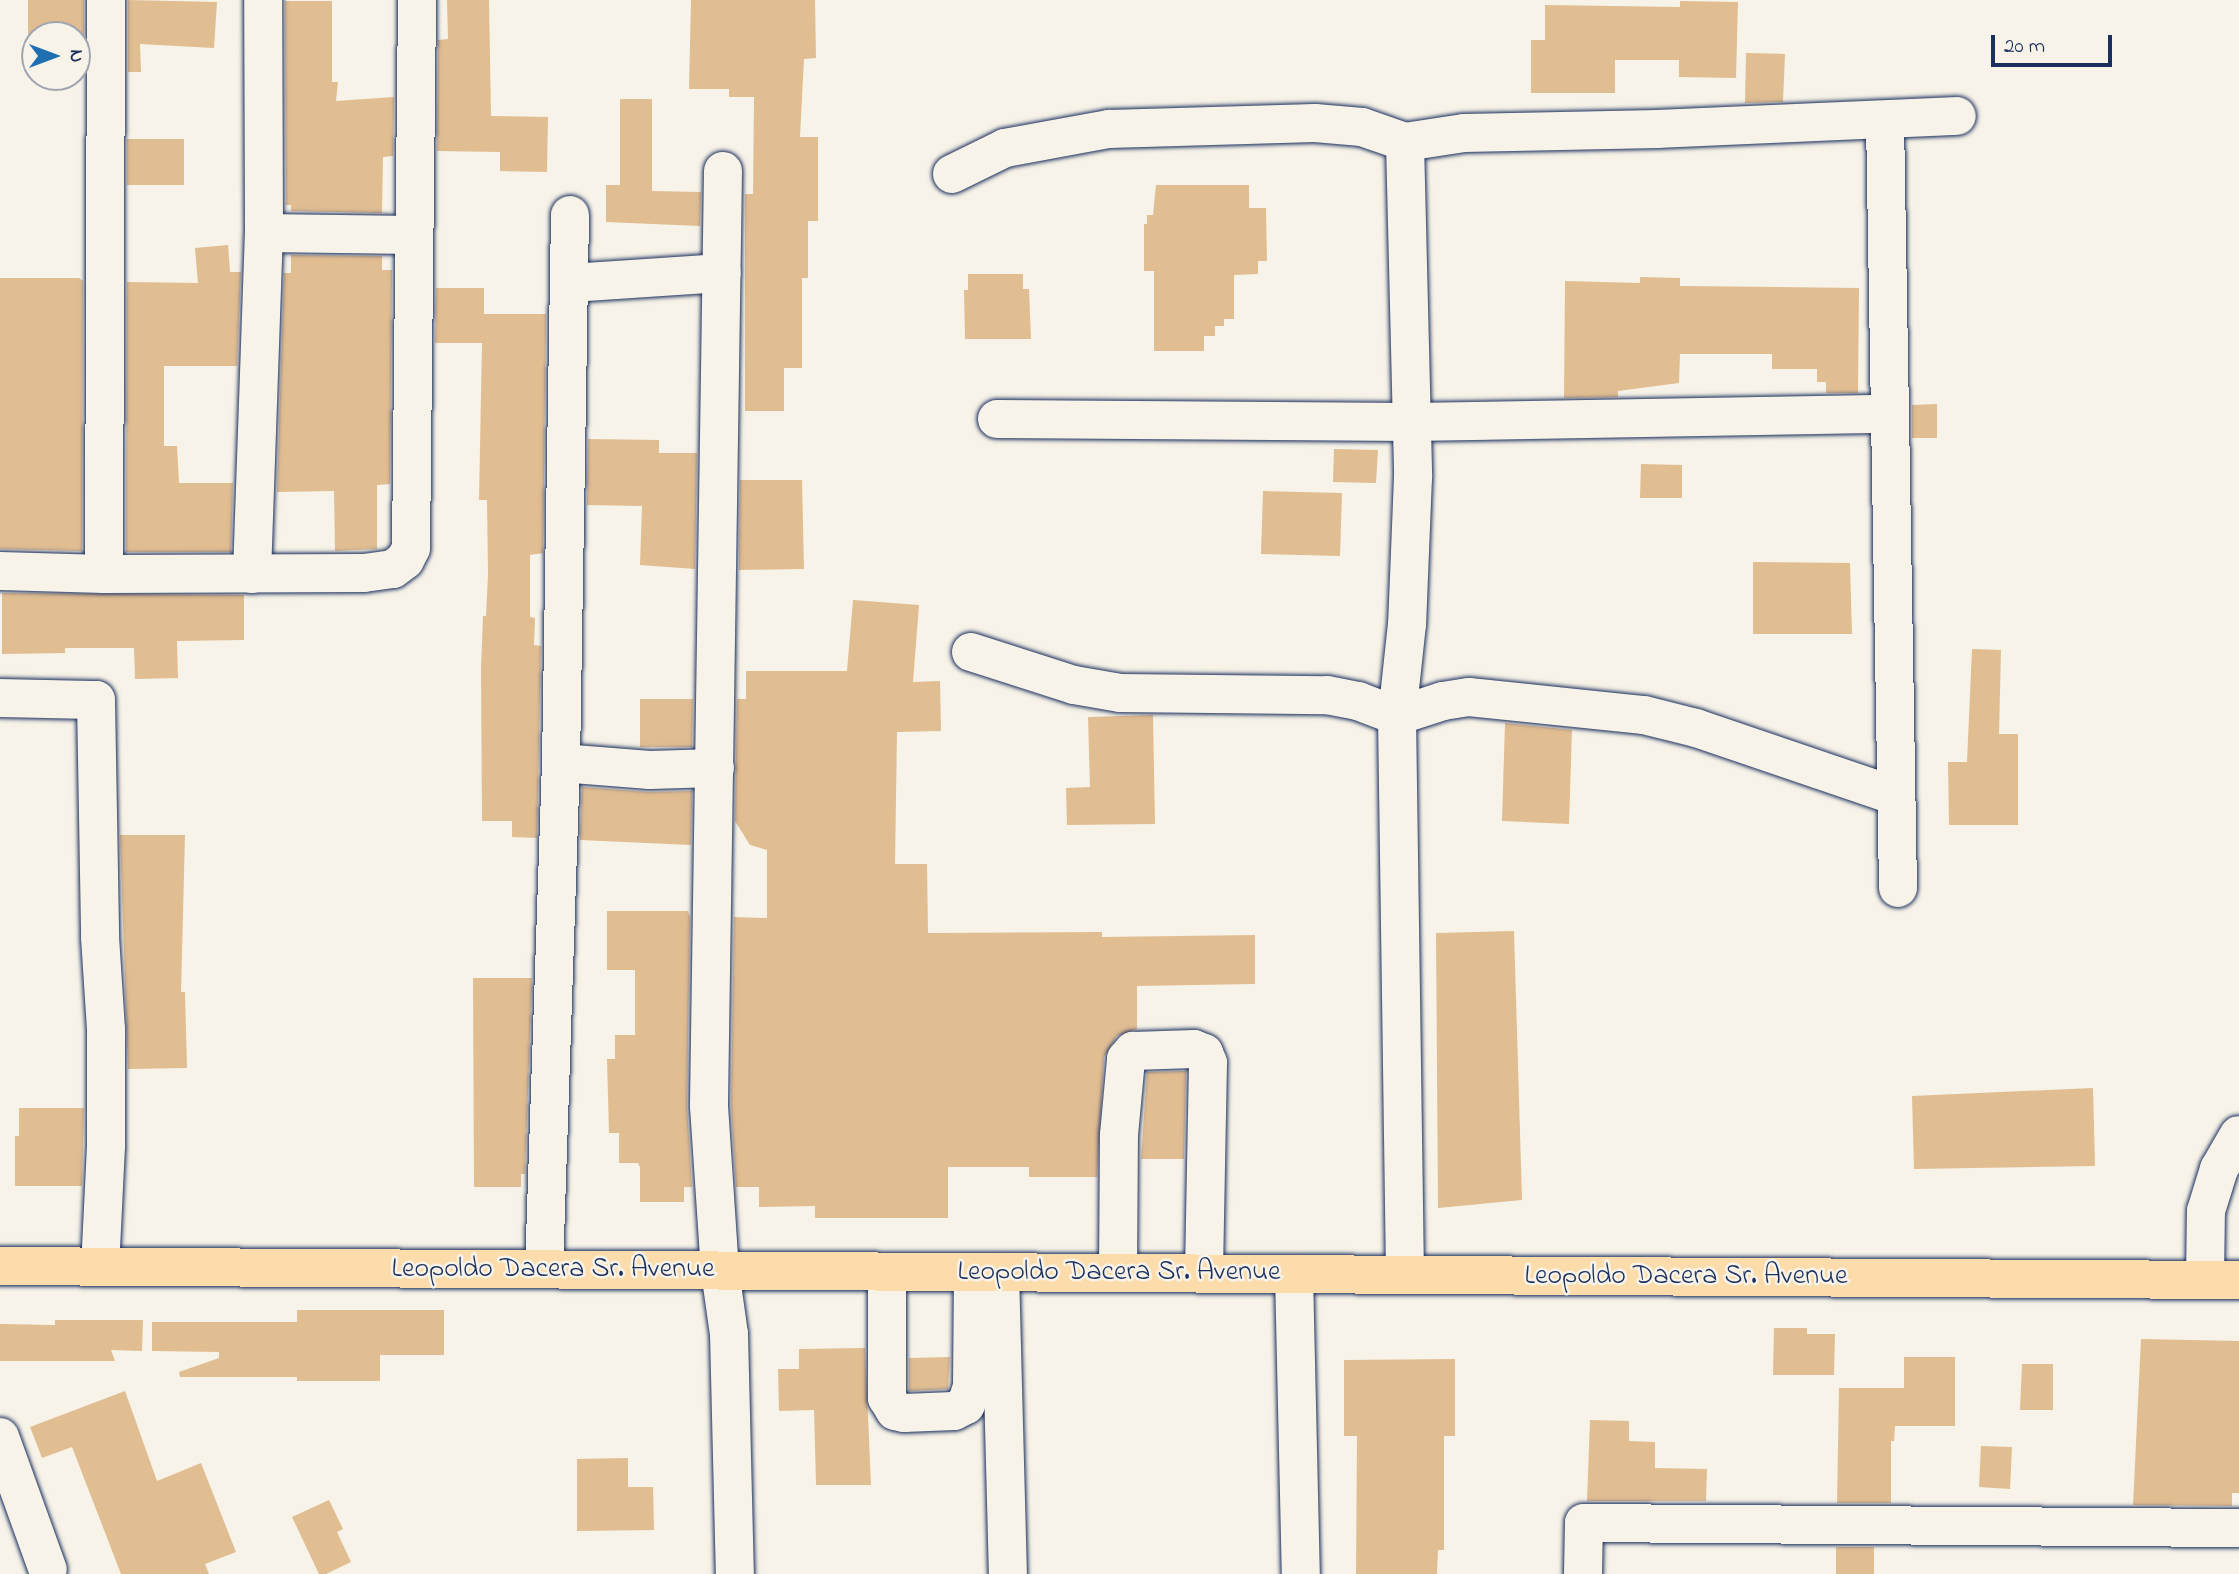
<!DOCTYPE html>
<style>
body{margin:0}
#map{position:relative;width:2239px;height:1574px;overflow:hidden;background:#f7f3e8;font-family:"Indie Flower",sans-serif}
div>[style]{position:absolute}
[style*='--x']{left:calc(var(--x)*1px);top:calc(var(--y)*1px);width:calc(var(--w)*1px);rotate:calc(var(--a)*1deg)}
.building>*{inset:0;background:#e1bd92}
.roads{filter:drop-shadow(0 0 2px #1b2f5e) drop-shadow(0 0 2px #1b2f5e)}
.minor>*{height:38px;margin:-19px;padding:0 19px;transform-origin:19px;border-radius:19px;background:#f7f3e8}
.major>*{height:38px;margin:-19px;padding:0 19px;transform-origin:19px;border-radius:19px;background:#fddcac}
span{translate:-50% -50%;white-space:nowrap;text-align:center;line-height:1.15;-webkit-text-stroke:5px #f7f3e8;paint-order:stroke}
.street-label{font-size:28px;color:#1b2f5e}
.north{position:absolute;left:21px;top:21px;width:70px;height:70px;box-sizing:border-box;background:#f7f3e8;border:2px solid #9fa5b1;border-radius:50%;rotate:90deg;font-size:19px;font-weight:700;line-height:28px;text-align:center;color:#1b2f5e}
.north::after{content:'';display:block;margin:auto;width:24px;height:32px;background:#1f6fb2;clip-path:polygon(50% 0,100% 100%,50% 72%,0 100%)}
.scale{position:absolute;left:1991px;top:35px;width:121px;height:32px;box-sizing:border-box;border:4px solid #1b2f5e;border-top:0;padding-left:9px;font-size:21px;line-height:24px;white-space:nowrap;color:#1b2f5e;-webkit-text-stroke:5px #f7f3e8;paint-order:stroke}
</style>
<div id="map">
<div class="building">
<i style="clip-path:polygon(28px 0,84px 0,84px 73px,77px 73px,77px 35px,35px 35px,35px 74px,28px 74px)"></i>
<i style="clip-path:polygon(128px 0,217px 2px,214px 48px,140px 44px,141px 72px,128px 72px)"></i>
<i style="clip-path:polygon(447px 0,489px 0,491px 116px,548px 117px,547px 172px,500px 171px,500px 152px,437px 151px,438px 40px,448px 39px)"></i>
<i style="clip-path:polygon(691px 0,815px 0,816px 58px,804px 59px,800px 137px,818px 137px,818px 221px,808px 221px,808px 278px,802px 278px,802px 368px,784px 368px,784px 411px,745px 411px,745px 194px,753px 194px,754px 97px,729px 97px,729px 89px,689px 89px)"></i>
<i style="clip-path:polygon(285px 1px,332px 1px,332px 82px,338px 82px,336px 101px,394px 97px,393px 156px,383px 157px,382px 213px,291px 211px,291px 205px,286px 205px)"></i>
<i style="clip-path:polygon(1680px 1px,1738px 2px,1736px 78px,1679px 77px,1679px 60px,1615px 60px,1615px 93px,1531px 93px,1531px 40px,1545px 40px,1545px 5px,1680px 7px)"></i>
<i style="clip-path:polygon(1746px 53px,1785px 54px,1783px 102px,1745px 103px)"></i>
<i style="clip-path:polygon(620px 99px,652px 99px,652px 191px,701px 192px,700px 226px,606px 222px,606px 185px,620px 185px)"></i>
<i style="clip-path:polygon(127px 139px,184px 139px,184px 185px,127px 185px)"></i>
<i style="clip-path:polygon(1156px 185px,1249px 185px,1249px 208px,1266px 208px,1267px 261px,1258px 261px,1258px 274px,1234px 275px,1234px 319px,1224px 319px,1224px 326px,1215px 326px,1215px 336px,1204px 336px,1204px 351px,1154px 351px,1154px 271px,1144px 271px,1144px 224px,1147px 224px,1147px 215px,1153px 215px)"></i>
<i style="clip-path:polygon(228px 245px,230px 272px,241px 272px,237px 366px,164px 366px,164px 446px,177px 446px,179px 483px,233px 483px,231px 552px,126px 552px,127px 282px,198px 283px,195px 248px)"></i>
<i style="clip-path:polygon(291px 255px,382px 256px,382px 270px,392px 270px,390px 484px,377px 485px,377px 549px,335px 551px,334px 491px,277px 492px,284px 273px,291px 273px)"></i>
<i style="clip-path:polygon(968px 274px,1023px 274px,1023px 289px,1029px 289px,1031px 339px,965px 339px,964px 290px,968px 290px)"></i>
<i style="clip-path:polygon(1640px 277px,1680px 278px,1680px 286px,1859px 288px,1858px 393px,1826px 393px,1826px 382px,1817px 382px,1817px 369px,1772px 369px,1772px 354px,1680px 354px,1679px 383px,1618px 391px,1618px 397px,1564px 398px,1565px 281px,1640px 283px)"></i>
<i style="clip-path:polygon(0 278px,79px 278px,83px 281px,82px 551px,0 549px)"></i>
<i style="clip-path:polygon(436px 288px,484px 288px,484px 314px,546px 314px,543px 553px,530px 555px,530px 617px,535px 618px,534px 645px,541px 646px,537px 838px,512px 837px,512px 821px,482px 821px,481px 669px,483px 616px,486px 616px,488px 575px,487px 500px,479px 500px,482px 343px,435px 343px)"></i>
<i style="clip-path:polygon(1937px 404px,1937px 438px,1912px 438px,1912px 405px)"></i>
<i style="clip-path:polygon(588px 439px,659px 440px,659px 453px,697px 453px,695px 569px,640px 565px,642px 506px,587px 505px)"></i>
<i style="clip-path:polygon(1334px 449px,1378px 450px,1376px 483px,1333px 482px)"></i>
<i style="clip-path:polygon(1641px 464px,1682px 465px,1682px 498px,1640px 498px)"></i>
<i style="clip-path:polygon(740px 480px,802px 480px,804px 569px,739px 570px)"></i>
<i style="clip-path:polygon(1263px 491px,1342px 493px,1340px 556px,1261px 554px)"></i>
<i style="clip-path:polygon(1753px 562px,1850px 563px,1852px 634px,1753px 634px)"></i>
<i style="clip-path:polygon(2px 593px,244px 595px,244px 640px,177px 641px,178px 678px,135px 679px,134px 648px,65px 648px,65px 653px,2px 654px)"></i>
<i style="clip-path:polygon(853px 600px,919px 605px,913px 682px,940px 681px,941px 731px,897px 732px,895px 864px,927px 864px,928px 933px,1102px 932px,1102px 937px,1255px 935px,1255px 984px,1137px 986px,1137px 1029px,1117px 1036px,1104px 1057px,1097px 1177px,1029px 1177px,1029px 1167px,948px 1167px,948px 1218px,815px 1218px,815px 1206px,759px 1207px,759px 1187px,736px 1187px,731px 1105px,734px 917px,767px 918px,767px 850px,750px 845px,735px 821px,737px 699px,746px 699px,746px 671px,847px 671px)"></i>
<i style="clip-path:polygon(1972px 649px,2001px 650px,1999px 734px,2018px 734px,2018px 825px,1949px 825px,1948px 762px,1967px 762px)"></i>
<i style="clip-path:polygon(640px 699px,693px 699px,692px 747px,640px 747px)"></i>
<i style="clip-path:polygon(1153px 715px,1155px 824px,1067px 825px,1066px 788px,1090px 787px,1088px 717px)"></i>
<i style="clip-path:polygon(1505px 723px,1572px 730px,1569px 824px,1502px 821px)"></i>
<i style="clip-path:polygon(582px 787px,648px 792px,692px 791px,691px 845px,580px 840px)"></i>
<i style="clip-path:polygon(120px 835px,185px 835px,181px 992px,185px 992px,187px 1068px,128px 1069px)"></i>
<i style="clip-path:polygon(607px 911px,688px 911px,690px 917px,687px 1106px,692px 1187px,684px 1187px,684px 1202px,640px 1202px,640px 1167px,638px 1163px,619px 1163px,619px 1133px,609px 1133px,607px 1059px,615px 1059px,615px 1035px,635px 1035px,635px 970px,607px 970px)"></i>
<i style="clip-path:polygon(1514px 931px,1522px 1200px,1438px 1208px,1436px 933px)"></i>
<i style="clip-path:polygon(473px 978px,532px 978px,525px 1174px,521px 1174px,521px 1187px,474px 1187px)"></i>
<i style="clip-path:polygon(1186px 1071px,1184px 1159px,1141px 1159px,1147px 1072px)"></i>
<i style="clip-path:polygon(2093px 1088px,2095px 1166px,1914px 1169px,1912px 1096px)"></i>
<i style="clip-path:polygon(19px 1108px,84px 1108px,82px 1186px,15px 1186px,15px 1136px,19px 1136px)"></i>
<i style="clip-path:polygon(297px 1310px,444px 1310px,444px 1355px,380px 1355px,380px 1381px,297px 1381px,297px 1377px,180px 1377px,179px 1372px,219px 1358px,219px 1352px,152px 1351px,152px 1322px,297px 1322px)"></i>
<i style="clip-path:polygon(55px 1320px,143px 1320px,142px 1351px,111px 1350px,115px 1361px,0 1361px,0 1324px,55px 1325px)"></i>
<i style="clip-path:polygon(1774px 1328px,1807px 1328px,1807px 1334px,1835px 1334px,1834px 1375px,1773px 1375px)"></i>
<i style="clip-path:polygon(2141px 1339px,2239px 1341px,2239px 1493px,2232px 1493px,2232px 1506px,2133px 1505px)"></i>
<i style="clip-path:polygon(865px 1348px,871px 1485px,816px 1485px,814px 1410px,779px 1411px,778px 1369px,799px 1369px,799px 1349px)"></i>
<i style="clip-path:polygon(950px 1357px,948px 1389px,909px 1391px,909px 1358px)"></i>
<i style="clip-path:polygon(1904px 1357px,1955px 1357px,1955px 1426px,1895px 1426px,1894px 1441px,1891px 1441px,1891px 1503px,1837px 1503px,1839px 1388px,1904px 1388px)"></i>
<i style="clip-path:polygon(1455px 1359px,1455px 1436px,1444px 1436px,1444px 1550px,1438px 1550px,1437px 1574px,1356px 1574px,1357px 1436px,1344px 1436px,1344px 1360px)"></i>
<i style="clip-path:polygon(2022px 1364px,2053px 1364px,2053px 1410px,2020px 1410px)"></i>
<i style="clip-path:polygon(125px 1391px,157px 1481px,201px 1463px,236px 1552px,205px 1564px,209px 1574px,121px 1574px,72px 1447px,42px 1458px,30px 1427px)"></i>
<i style="clip-path:polygon(1590px 1420px,1629px 1421px,1629px 1441px,1655px 1442px,1655px 1468px,1707px 1469px,1706px 1501px,1587px 1501px)"></i>
<i style="clip-path:polygon(1981px 1446px,2012px 1447px,2010px 1489px,1979px 1487px)"></i>
<i style="clip-path:polygon(628px 1458px,628px 1487px,653px 1487px,654px 1530px,577px 1531px,577px 1459px)"></i>
<i style="clip-path:polygon(329px 1500px,343px 1529px,337px 1532px,351px 1562px,326px 1574px,319px 1574px,292px 1517px)"></i>
<i style="clip-path:polygon(1836px 1547px,1874px 1547px,1874px 1574px,1836px 1574px)"></i>
</div>
<div class="roads">
<div class="minor">
<i style="--x:1885;--y:120;--w:768;--a:89.03"></i>
<i style="--x:1405;--y:142;--w:335;--a:88.6"></i>
<i style="--x:1413;--y:477;--w:147;--a:92.3"></i>
<i style="--x:1407;--y:624;--w:93;--a:96.2"></i>
<i style="--x:1397;--y:716;--w:559;--a:89.18"></i>
<i style="--x:723;--y:171;--w:935;--a:90.86"></i>
<i style="--x:709;--y:1106;--w:165;--a:86.2"></i>
<i style="--x:720;--y:1271;--w:64;--a:81.9"></i>
<i style="--x:729;--y:1334;--w:240;--a:88.6"></i>
<i style="--x:952;--y:174;--w:59;--a:-26.1"></i>
<i style="--x:1005;--y:148;--w:106;--a:-10.4"></i>
<i style="--x:1109;--y:129;--w:206;--a:-1.7"></i>
<i style="--x:1315;--y:123;--w:47;--a:4.9"></i>
<i style="--x:1362;--y:127;--w:46;--a:19.2"></i>
<i style="--x:1405;--y:142;--w:60;--a:-8.7"></i>
<i style="--x:1464;--y:133;--w:194;--a:-1.2"></i>
<i style="--x:1658;--y:129;--w:299;--a:-2.5"></i>
<i style="--x:264;--y:233;--w:150;--a:0.8"></i>
<i style="--x:571;--y:283;--w:151;--a:-3.8"></i>
<i style="--x:997;--y:419;--w:414;--a:0.4"></i>
<i style="--x:1411;--y:422;--w:477;--a:-1"></i>
<i style="--x:0;--y:571;--w:104;--a:1.7"></i>
<i style="--x:104;--y:574;--w:260;--a:-0.2"></i>
<i style="--x:364;--y:573;--w:29;--a:-8"></i>
<i style="--x:393;--y:569;--w:15;--a:-37"></i>
<i style="--x:405;--y:560;--w:13;--a:-63"></i>
<i style="--x:411;--y:548;--w:548;--a:-89.37"></i>
<i style="--x:104;--y:574;--w:574;--a:-89.8"></i>
<i style="--x:252;--y:574;--w:341;--a:-88"></i>
<i style="--x:264;--y:233;--w:233;--a:-90.2"></i>
<i style="--x:971;--y:652;--w:108;--a:17.8"></i>
<i style="--x:1074;--y:685;--w:47;--a:9.9"></i>
<i style="--x:1120;--y:693;--w:207;--a:0.6"></i>
<i style="--x:1327;--y:695;--w:32;--a:11"></i>
<i style="--x:1358;--y:701;--w:42;--a:21"></i>
<i style="--x:1397;--y:716;--w:48;--a:-18.1"></i>
<i style="--x:1443;--y:701;--w:26;--a:-9"></i>
<i style="--x:1469;--y:697;--w:176;--a:5.9"></i>
<i style="--x:1644;--y:715;--w:54;--a:14"></i>
<i style="--x:1696;--y:728;--w:211;--a:18.8"></i>
<i style="--x:0;--y:698;--w:96;--a:1.2"></i>
<i style="--x:96;--y:700;--w:237;--a:89"></i>
<i style="--x:100;--y:937;--w:92;--a:86.3"></i>
<i style="--x:106;--y:1029;--w:117;--a:90"></i>
<i style="--x:106;--y:1146;--w:121;--a:92.8"></i>
<i style="--x:561;--y:763;--w:89;--a:4.5"></i>
<i style="--x:650;--y:770;--w:65;--a:-1.8"></i>
<i style="--x:544;--y:1269;--w:506;--a:-88.08"></i>
<i style="--x:561;--y:763;--w:548;--a:-89.06"></i>
<i style="--x:887;--y:1272;--w:126;--a:90"></i>
<i style="--x:887;--y:1398;--w:15;--a:58"></i>
<i style="--x:895;--y:1411;--w:9;--a:13"></i>
<i style="--x:904;--y:1413;--w:50;--a:-2.3"></i>
<i style="--x:954;--y:1411;--w:13;--a:-27"></i>
<i style="--x:966;--y:1405;--w:19;--a:-72"></i>
<i style="--x:972;--y:1387;--w:115;--a:-89.5"></i>
<i style="--x:1000;--y:1272;--w:302;--a:88.5"></i>
<i style="--x:1118;--y:1273;--w:138;--a:-89.6"></i>
<i style="--x:1119;--y:1135;--w:76;--a:-84.7"></i>
<i style="--x:1126;--y:1059;--w:11;--a:-49"></i>
<i style="--x:1133;--y:1051;--w:61;--a:-1.9"></i>
<i style="--x:1194;--y:1049;--w:11;--a:22"></i>
<i style="--x:1204;--y:1053;--w:11;--a:68"></i>
<i style="--x:1208;--y:1063;--w:210;--a:91.1"></i>
<i style="--x:1294;--y:1274;--w:300;--a:88.7"></i>
<i style="--x:2205;--y:1279;--w:68;--a:-89.2"></i>
<i style="--x:2206;--y:1211;--w:44;--a:-72.8"></i>
<i style="--x:2219;--y:1169;--w:39;--a:-60"></i>
<i style="--x:0;--y:1437;--w:141;--a:70.2"></i>
<i style="--x:1583;--y:1574;--w:51;--a:-88.9"></i>
<i style="--x:1584;--y:1523;--w:655;--a:0.44"></i>
</div>
<div class="major">
<i style="--x:0;--y:1266;--w:2239;--a:0.36"></i>
</div>
</div>
<div class="street-label">
<span style="left:553px;top:1270px">Leopoldo Dacera Sr. Avenue</span>
<span style="left:1119px;top:1273px">Leopoldo Dacera Sr. Avenue</span>
<span style="left:1686px;top:1277px">Leopoldo Dacera Sr. Avenue</span>
</div>
<div class="north">N</div>
<div class="scale">20 m</div>
</div>
